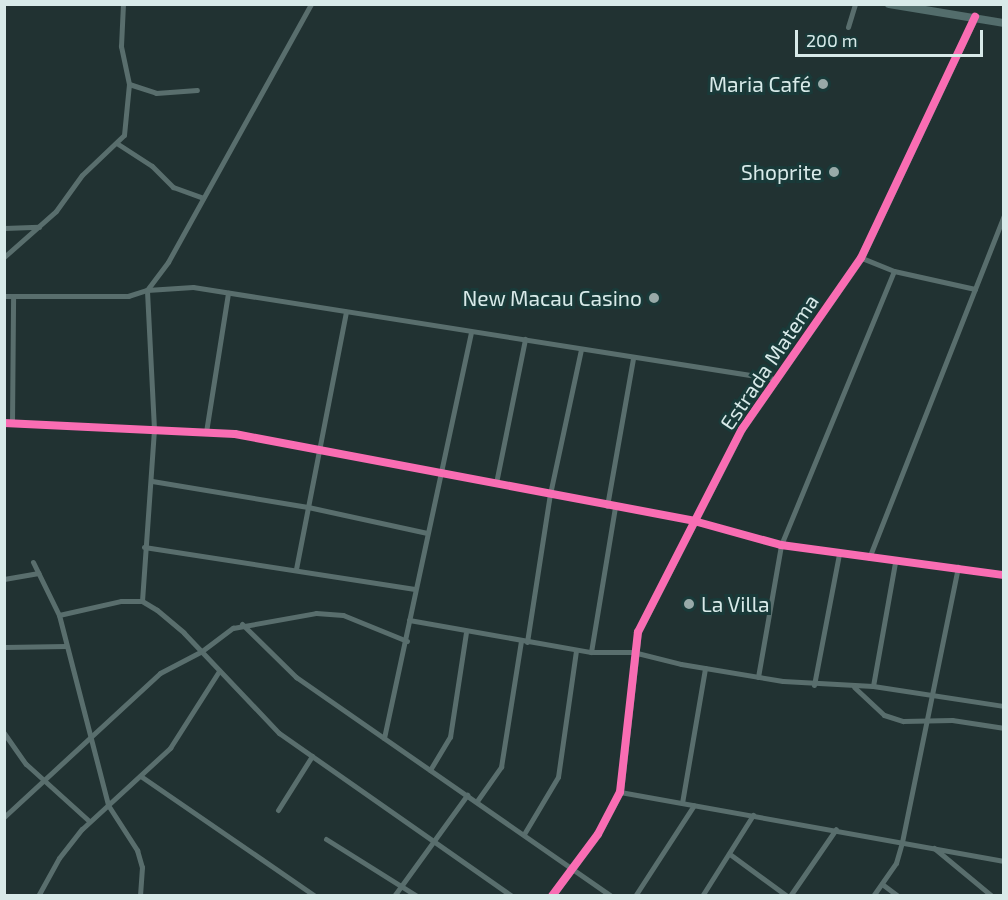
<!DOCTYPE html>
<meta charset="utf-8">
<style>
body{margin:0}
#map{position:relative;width:1008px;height:900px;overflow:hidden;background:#213232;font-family:"Exo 2",sans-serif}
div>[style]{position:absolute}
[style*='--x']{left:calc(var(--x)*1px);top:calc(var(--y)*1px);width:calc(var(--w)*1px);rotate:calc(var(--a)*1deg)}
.street>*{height:5px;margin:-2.5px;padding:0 2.5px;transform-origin:2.5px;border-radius:2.5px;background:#596e6d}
.secondary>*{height:7px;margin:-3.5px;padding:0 3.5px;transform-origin:3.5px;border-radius:3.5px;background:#576f6e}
.primary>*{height:8px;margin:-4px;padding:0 4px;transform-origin:4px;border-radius:4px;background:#536d6c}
.cycleway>*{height:8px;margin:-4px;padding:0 4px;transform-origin:4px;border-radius:4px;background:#f96db3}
.dots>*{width:16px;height:16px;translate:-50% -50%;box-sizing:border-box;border:3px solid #193a39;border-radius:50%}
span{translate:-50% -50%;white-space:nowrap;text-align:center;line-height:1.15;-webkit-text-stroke:6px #193a39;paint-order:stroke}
.poi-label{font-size:21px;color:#d8eae9}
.right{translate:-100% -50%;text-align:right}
.left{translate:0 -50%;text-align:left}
.street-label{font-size:21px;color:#d8eae9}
.frame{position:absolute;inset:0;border:6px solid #d8eae9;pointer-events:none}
.scale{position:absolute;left:795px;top:30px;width:188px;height:27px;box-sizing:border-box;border:3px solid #d8eae9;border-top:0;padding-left:8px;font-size:18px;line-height:21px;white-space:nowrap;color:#d8eae9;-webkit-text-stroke:4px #193a39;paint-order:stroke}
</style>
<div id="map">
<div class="street">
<i style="--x:848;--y:27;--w:24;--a:-73"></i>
<i style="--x:129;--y:84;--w:28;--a:18"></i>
<i style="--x:156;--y:93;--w:41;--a:-4.2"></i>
<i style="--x:118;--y:144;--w:40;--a:32.9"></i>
<i style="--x:152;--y:166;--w:30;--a:45"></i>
<i style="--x:173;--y:187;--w:32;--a:20"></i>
<i style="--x:4;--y:228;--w:35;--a:-2"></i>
<i style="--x:4;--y:257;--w:69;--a:-41.5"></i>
<i style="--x:56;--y:211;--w:44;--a:-54.2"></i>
<i style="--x:82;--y:175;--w:58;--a:-43.6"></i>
<i style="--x:124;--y:135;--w:51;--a:-84.4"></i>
<i style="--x:129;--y:84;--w:39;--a:-102"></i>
<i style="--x:121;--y:46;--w:42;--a:-87.3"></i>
<i style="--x:894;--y:271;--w:83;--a:12.5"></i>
<i style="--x:4;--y:296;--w:124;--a:0"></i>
<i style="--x:128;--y:296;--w:20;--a:-18"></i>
<i style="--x:147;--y:290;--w:46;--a:-3.7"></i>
<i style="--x:193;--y:287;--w:589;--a:8.98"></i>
<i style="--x:4;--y:423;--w:231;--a:2.7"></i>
<i style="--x:235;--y:434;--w:467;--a:10.7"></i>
<i style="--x:694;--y:521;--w:90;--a:15.4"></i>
<i style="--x:781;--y:545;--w:225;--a:7.7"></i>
<i style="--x:12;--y:423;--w:127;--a:-89.5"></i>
<i style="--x:206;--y:432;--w:141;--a:-81"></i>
<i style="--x:152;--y:481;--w:158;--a:9.5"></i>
<i style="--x:308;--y:507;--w:122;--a:12.3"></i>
<i style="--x:496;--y:483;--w:147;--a:-78.6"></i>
<i style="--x:607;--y:506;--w:150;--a:-80"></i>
<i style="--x:144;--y:547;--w:274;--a:8.8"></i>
<i style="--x:869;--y:558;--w:369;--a:-68.5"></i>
<i style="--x:33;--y:562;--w:59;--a:63.9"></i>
<i style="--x:59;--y:615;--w:196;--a:75.5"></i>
<i style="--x:108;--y:805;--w:54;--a:57.2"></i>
<i style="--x:137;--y:850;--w:18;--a:74"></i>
<i style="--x:142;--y:867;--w:29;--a:94"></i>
<i style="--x:296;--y:569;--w:262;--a:-79"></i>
<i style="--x:4;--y:579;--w:35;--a:-10"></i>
<i style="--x:142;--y:601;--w:172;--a:-86"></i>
<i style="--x:154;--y:429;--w:139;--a:-92.9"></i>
<i style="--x:147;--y:290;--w:35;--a:-53"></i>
<i style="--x:168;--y:262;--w:295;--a:-61"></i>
<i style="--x:59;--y:615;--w:64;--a:-12.7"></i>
<i style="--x:121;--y:601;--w:21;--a:0"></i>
<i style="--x:142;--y:601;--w:17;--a:31"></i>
<i style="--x:157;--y:610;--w:35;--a:40"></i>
<i style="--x:184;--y:633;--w:138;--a:46.5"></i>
<i style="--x:279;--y:733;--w:284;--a:35"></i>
<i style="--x:409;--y:620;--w:185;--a:10"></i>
<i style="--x:591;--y:652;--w:42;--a:0"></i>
<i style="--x:633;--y:652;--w:49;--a:14"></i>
<i style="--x:681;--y:664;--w:103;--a:9.5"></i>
<i style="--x:783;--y:681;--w:90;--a:3.2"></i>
<i style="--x:873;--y:686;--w:133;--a:8.7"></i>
<i style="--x:242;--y:624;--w:76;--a:44.5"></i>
<i style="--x:296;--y:677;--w:384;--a:34.8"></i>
<i style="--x:527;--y:642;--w:150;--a:-81.2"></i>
<i style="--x:550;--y:494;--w:148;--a:-77.9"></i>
<i style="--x:4;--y:647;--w:62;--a:-0.9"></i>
<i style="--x:591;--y:652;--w:147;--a:-80.6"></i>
<i style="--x:758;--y:677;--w:134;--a:-80.1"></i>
<i style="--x:781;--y:545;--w:296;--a:-67.6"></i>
<i style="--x:894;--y:271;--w:35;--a:-158"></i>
<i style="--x:814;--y:685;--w:133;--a:-79.2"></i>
<i style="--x:873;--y:686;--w:126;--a:-79.9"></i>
<i style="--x:854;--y:687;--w:41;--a:43"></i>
<i style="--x:884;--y:715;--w:20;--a:18"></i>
<i style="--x:903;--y:721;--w:49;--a:-1.2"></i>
<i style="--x:952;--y:720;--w:53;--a:8.7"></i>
<i style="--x:4;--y:733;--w:38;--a:55"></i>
<i style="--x:26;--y:764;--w:85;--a:42.1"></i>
<i style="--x:384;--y:738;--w:415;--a:-77.9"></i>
<i style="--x:430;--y:770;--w:39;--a:-59"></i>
<i style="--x:450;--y:737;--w:105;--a:-81.3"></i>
<i style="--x:142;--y:777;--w:210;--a:34.5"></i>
<i style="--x:620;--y:792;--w:390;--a:10.2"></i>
<i style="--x:477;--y:801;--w:42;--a:-54.8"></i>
<i style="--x:501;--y:767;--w:128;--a:-81"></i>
<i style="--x:682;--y:803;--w:137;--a:-80.3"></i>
<i style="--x:278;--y:810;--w:64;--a:-57.8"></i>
<i style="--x:4;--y:817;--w:212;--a:-42.7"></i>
<i style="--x:160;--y:673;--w:47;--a:-27.6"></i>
<i style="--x:202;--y:651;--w:39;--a:-37"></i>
<i style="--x:233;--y:628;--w:84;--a:-10.2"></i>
<i style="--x:316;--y:613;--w:27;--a:4"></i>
<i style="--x:343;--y:615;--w:69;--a:22.1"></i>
<i style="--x:524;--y:834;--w:66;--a:-59.2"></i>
<i style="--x:558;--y:777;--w:128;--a:-81.9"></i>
<i style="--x:326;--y:839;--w:107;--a:32.1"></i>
<i style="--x:934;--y:848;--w:75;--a:39.6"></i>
<i style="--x:731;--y:855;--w:69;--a:36.2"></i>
<i style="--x:882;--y:884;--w:20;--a:37"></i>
<i style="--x:38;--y:896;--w:43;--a:-61.1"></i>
<i style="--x:59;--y:858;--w:37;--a:-52"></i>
<i style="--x:82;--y:829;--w:120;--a:-42.6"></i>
<i style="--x:170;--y:748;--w:91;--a:-57.5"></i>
<i style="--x:394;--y:896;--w:125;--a:-54.1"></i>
<i style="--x:635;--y:896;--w:108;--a:-57"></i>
<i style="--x:702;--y:896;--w:96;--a:-57.8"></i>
<i style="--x:790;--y:896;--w:81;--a:-55.5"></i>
<i style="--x:873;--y:896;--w:40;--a:-55.1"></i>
<i style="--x:896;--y:863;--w:22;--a:-74"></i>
<i style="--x:902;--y:842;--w:281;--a:-78.5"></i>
</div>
<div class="secondary">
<i style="--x:552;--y:896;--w:77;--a:-53.4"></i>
<i style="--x:598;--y:834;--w:47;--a:-62.4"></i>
<i style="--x:620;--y:792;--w:161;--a:-83.6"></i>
<i style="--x:638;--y:632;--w:228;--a:-62.9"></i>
<i style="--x:742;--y:429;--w:208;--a:-55.2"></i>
<i style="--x:861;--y:258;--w:267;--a:-64.7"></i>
</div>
<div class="primary">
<i style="--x:889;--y:4;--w:117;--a:9.4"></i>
</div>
<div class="cycleway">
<i style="--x:4;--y:423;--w:231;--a:2.7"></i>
<i style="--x:235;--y:434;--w:467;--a:10.7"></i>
<i style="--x:694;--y:521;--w:90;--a:15.4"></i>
<i style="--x:781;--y:545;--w:225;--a:7.7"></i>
<i style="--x:552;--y:896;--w:77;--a:-53.4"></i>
<i style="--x:598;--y:834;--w:47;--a:-62.4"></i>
<i style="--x:620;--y:792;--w:161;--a:-83.6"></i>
<i style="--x:638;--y:632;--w:228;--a:-62.9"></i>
<i style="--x:742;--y:429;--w:208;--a:-55.2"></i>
<i style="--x:861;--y:258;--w:267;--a:-64.7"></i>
</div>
<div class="dots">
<i style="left:823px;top:84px;background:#98aaa9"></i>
<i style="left:834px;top:172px;background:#98aaa9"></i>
<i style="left:654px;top:298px;background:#98aaa9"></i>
<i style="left:689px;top:604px;background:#98aaa9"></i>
</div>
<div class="poi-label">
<span class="right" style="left:811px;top:84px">Maria Café</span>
<span class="right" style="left:822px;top:172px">Shoprite</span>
<span class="right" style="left:642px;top:298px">New Macau Casino</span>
<span class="left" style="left:701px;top:604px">La Villa</span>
</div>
<div class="street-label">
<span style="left:769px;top:362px;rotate:-56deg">Estrada Matema</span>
</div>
<div class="frame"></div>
<div class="scale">200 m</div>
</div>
